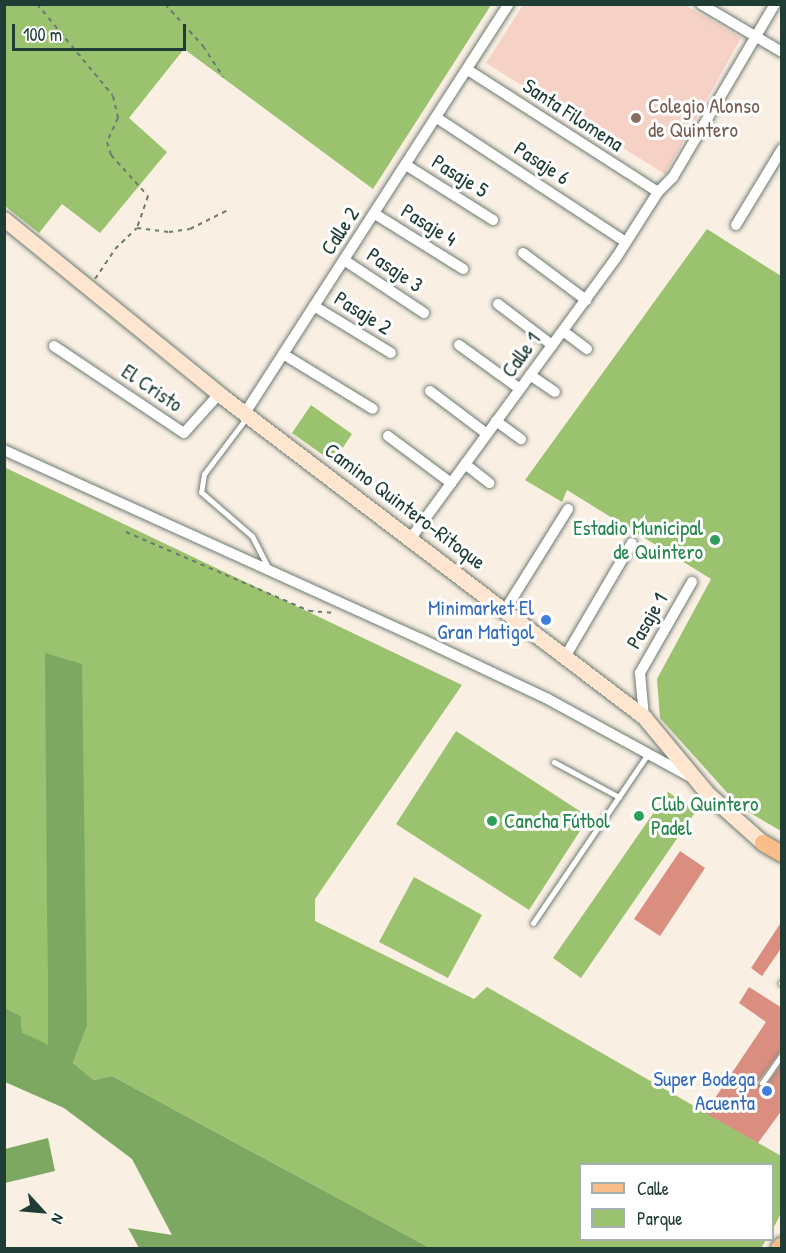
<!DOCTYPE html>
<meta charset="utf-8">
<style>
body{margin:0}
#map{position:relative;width:786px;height:1253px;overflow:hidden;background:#faefe3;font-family:"Patrick Hand",sans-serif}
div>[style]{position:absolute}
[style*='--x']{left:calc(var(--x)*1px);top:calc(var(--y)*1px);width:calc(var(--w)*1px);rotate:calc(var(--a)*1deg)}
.built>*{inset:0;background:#f6d1c5}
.green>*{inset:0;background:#9bc26e}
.forest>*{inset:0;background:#7ca861}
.building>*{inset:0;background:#da8e80}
.path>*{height:2px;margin-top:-1px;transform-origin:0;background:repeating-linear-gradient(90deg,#6c7b71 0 4.5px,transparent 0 9px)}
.roads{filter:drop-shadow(0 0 2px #6c7b71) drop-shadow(0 0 2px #6c7b71)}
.service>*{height:5px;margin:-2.5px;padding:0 2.5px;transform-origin:2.5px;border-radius:2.5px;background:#fff}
.minor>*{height:10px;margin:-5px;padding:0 5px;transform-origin:5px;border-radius:5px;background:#fff}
.secondary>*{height:15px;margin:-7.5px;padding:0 7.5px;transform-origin:7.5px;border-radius:7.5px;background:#fde5d0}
.primary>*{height:16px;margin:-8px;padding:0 8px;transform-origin:8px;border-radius:8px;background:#f9bd89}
.dots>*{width:16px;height:16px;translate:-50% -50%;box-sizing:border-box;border:3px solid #fff;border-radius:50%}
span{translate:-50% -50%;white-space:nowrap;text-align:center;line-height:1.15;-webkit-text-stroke:6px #fff;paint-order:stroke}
.education-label{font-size:21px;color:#785e54}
.left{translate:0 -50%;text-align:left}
.street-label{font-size:21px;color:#1f3d34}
.leisure-label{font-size:21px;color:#27864d}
.right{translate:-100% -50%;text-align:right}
.shop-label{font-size:21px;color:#366cbe}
.frame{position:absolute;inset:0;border:6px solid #1f3d34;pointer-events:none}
.legend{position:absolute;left:579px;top:1163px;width:195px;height:78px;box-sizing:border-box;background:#fff;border:2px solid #a5b1ae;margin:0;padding:8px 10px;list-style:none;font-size:18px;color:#1f3d34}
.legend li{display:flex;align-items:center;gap:12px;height:30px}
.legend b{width:30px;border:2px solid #a5b1ae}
.north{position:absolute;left:12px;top:1181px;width:60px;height:60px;-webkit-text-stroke:4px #fff;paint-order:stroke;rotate:116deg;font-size:16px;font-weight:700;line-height:24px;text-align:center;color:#1f3d34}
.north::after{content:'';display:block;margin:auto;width:21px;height:27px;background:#1f3d34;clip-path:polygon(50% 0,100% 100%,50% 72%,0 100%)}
.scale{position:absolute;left:12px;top:24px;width:174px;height:27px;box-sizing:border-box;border:3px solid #1f3d34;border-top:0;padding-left:8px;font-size:18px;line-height:21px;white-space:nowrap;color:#1f3d34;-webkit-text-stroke:4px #fff;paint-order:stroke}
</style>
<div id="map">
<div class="built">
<i style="clip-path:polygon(523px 5px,685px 5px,741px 38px,665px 174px,486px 63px)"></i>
</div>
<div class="green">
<i style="clip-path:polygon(4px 5px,5px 4px,491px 5px,373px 189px,184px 49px,129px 118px,167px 152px,100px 233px,62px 204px,39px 233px,5px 206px)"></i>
<i style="clip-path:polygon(707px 229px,781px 276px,781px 831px,740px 807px,660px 718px,657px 679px,711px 579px,567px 490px,562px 502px,525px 480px)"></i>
<i style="clip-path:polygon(311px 405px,352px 434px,333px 462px,292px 433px)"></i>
<i style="clip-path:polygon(4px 467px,462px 685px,315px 899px,315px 921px,474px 999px,487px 987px,781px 1156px,781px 1213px,773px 1229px,772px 1164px,580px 1164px,580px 1240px,766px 1240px,761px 1248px,430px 1248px,112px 1076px,94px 1080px,73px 1063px,87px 1026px,46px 654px,48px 1046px,22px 1032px,21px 1016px,4px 1008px)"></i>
<i style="clip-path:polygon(456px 731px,589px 817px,529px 910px,396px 824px)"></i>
<i style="clip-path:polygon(668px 792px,696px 811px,581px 978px,553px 958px)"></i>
<i style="clip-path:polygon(414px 877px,482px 915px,448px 978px,379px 942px)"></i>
</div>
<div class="forest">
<i style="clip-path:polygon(45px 653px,82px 664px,87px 1026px,73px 1063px,94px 1080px,112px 1076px,430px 1248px,139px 1248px,128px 1228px,172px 1235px,132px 1159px,64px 1108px,5px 1082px,5px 1008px,21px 1016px,22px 1032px,48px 1045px)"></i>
<i style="clip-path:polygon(48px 1138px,55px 1171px,5px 1183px,5px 1149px)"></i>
</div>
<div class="building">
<i style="clip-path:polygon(680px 851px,705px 868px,660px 936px,634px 919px)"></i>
<i style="clip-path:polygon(782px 921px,782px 947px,762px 976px,751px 968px)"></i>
<i style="clip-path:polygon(749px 987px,782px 1008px,782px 1049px,757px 1083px,765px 1087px,782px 1063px,782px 1110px,758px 1143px,705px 1113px,766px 1022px,739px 1003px)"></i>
</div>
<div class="path">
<i style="--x:37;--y:4;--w:119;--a:50.4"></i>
<i style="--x:113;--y:96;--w:23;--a:77"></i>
<i style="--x:118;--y:118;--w:26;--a:115"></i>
<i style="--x:107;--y:142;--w:14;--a:73"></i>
<i style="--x:111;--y:155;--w:55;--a:47.9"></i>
<i style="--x:148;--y:196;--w:34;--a:109"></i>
<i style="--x:137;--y:228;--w:32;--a:7"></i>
<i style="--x:169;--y:232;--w:21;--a:-8"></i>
<i style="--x:190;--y:229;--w:45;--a:-26.6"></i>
<i style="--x:165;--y:4;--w:57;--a:47.9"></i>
<i style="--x:203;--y:46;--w:37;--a:57"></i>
<i style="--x:95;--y:279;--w:36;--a:-56"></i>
<i style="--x:115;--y:249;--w:30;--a:-44"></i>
<i style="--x:126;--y:532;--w:199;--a:23.3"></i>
<i style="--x:309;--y:611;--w:27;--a:4"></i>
</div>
<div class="roads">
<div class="service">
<i style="--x:247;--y:417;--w:71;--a:127"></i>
<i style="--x:204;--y:474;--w:18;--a:99"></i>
<i style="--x:201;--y:492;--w:67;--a:40.8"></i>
<i style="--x:252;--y:536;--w:35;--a:63"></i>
<i style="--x:554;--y:762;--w:74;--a:28.3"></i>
<i style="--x:533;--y:923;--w:204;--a:-55.8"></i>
<i style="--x:781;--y:983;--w:1;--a:0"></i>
<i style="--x:762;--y:1083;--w:35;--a:-55"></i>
</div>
<div class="minor">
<i style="--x:701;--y:4;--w:94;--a:30.7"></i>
<i style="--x:468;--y:70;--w:226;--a:32.7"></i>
<i style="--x:437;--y:118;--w:226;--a:33.3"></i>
<i style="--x:406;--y:165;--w:103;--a:32.3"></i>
<i style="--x:375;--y:214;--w:104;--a:32"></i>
<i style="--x:736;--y:225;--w:89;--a:-58.8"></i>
<i style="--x:523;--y:253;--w:79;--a:36.7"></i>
<i style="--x:344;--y:260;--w:96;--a:33.5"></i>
<i style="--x:498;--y:304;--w:68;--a:37.2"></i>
<i style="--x:314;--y:306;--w:90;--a:31.4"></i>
<i style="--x:563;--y:331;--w:30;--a:37"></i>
<i style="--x:459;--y:345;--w:75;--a:35.8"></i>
<i style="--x:54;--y:346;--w:156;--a:33.8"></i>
<i style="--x:184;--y:433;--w:52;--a:-48.1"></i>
<i style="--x:283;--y:354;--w:105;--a:31.4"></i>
<i style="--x:530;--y:375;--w:30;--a:34"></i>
<i style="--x:430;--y:391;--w:71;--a:37"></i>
<i style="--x:245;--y:413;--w:487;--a:-57.2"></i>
<i style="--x:496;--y:421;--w:31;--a:36"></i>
<i style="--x:388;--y:436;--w:79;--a:36.7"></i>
<i style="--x:4;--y:450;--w:458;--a:24.4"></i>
<i style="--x:421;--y:639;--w:138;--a:25.3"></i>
<i style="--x:546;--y:698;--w:163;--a:28.6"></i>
<i style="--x:465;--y:464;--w:31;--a:38"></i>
<i style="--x:411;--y:538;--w:347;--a:-53.8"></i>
<i style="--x:616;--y:258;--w:78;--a:-57.5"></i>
<i style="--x:658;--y:192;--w:21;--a:-45"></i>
<i style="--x:673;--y:177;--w:201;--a:-59.5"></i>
<i style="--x:505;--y:610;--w:119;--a:-58"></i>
<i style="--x:565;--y:657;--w:132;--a:-59.6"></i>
<i style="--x:644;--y:717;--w:44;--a:-95.2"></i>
<i style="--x:640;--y:673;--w:105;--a:-60.3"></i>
</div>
<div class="secondary">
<i style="--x:4;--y:219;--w:277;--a:39.1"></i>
<i style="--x:219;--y:394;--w:534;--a:37.23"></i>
<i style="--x:644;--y:717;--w:99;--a:50.3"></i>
<i style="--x:707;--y:793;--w:75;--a:41.8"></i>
</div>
<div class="primary">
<i style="--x:763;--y:843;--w:22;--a:30"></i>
<i style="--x:779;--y:1248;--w:4;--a:-45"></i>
</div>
</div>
<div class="dots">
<i style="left:636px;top:118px;background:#8d6e63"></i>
<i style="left:715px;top:540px;background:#2e9e5b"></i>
<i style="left:546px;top:620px;background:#3f7fe0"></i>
<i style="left:639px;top:816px;background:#2e9e5b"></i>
<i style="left:492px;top:821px;background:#2e9e5b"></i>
<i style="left:767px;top:1091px;background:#3f7fe0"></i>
</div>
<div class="education-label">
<span class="left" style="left:648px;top:118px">Colegio Alonso<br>de Quintero</span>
</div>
<div class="street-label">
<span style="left:573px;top:115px;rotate:33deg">Santa Filomena</span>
<span style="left:542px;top:163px;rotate:33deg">Pasaje 6</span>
<span style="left:460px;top:176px;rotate:32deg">Pasaje 5</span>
<span style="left:429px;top:225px;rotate:32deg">Pasaje 4</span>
<span style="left:340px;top:231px;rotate:-57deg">Calle 2</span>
<span style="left:395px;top:270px;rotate:34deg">Pasaje 3</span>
<span style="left:363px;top:313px;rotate:32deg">Pasaje 2</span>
<span style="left:521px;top:355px;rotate:-54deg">Calle 1</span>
<span style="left:152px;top:388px;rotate:34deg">El Cristo</span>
<span style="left:405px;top:506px;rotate:37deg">Camino Quintero-Ritoque</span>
<span style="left:647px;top:621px;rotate:-60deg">Pasaje 1</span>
</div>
<div class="leisure-label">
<span class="right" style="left:703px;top:540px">Estadio Municipal<br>de Quintero</span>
<span class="left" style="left:651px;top:816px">Club Quintero<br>Padel</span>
<span class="left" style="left:504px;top:821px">Cancha Fútbol</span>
</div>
<div class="shop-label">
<span class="right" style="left:534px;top:620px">Minimarket El<br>Gran Matigol</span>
<span class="right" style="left:755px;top:1091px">Super Bodega<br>Acuenta</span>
</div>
<div class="frame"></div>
<ul class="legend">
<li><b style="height:8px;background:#f9bd89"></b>Calle</li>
<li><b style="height:16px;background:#9bc26e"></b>Parque</li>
</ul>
<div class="north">N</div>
<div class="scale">100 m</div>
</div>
